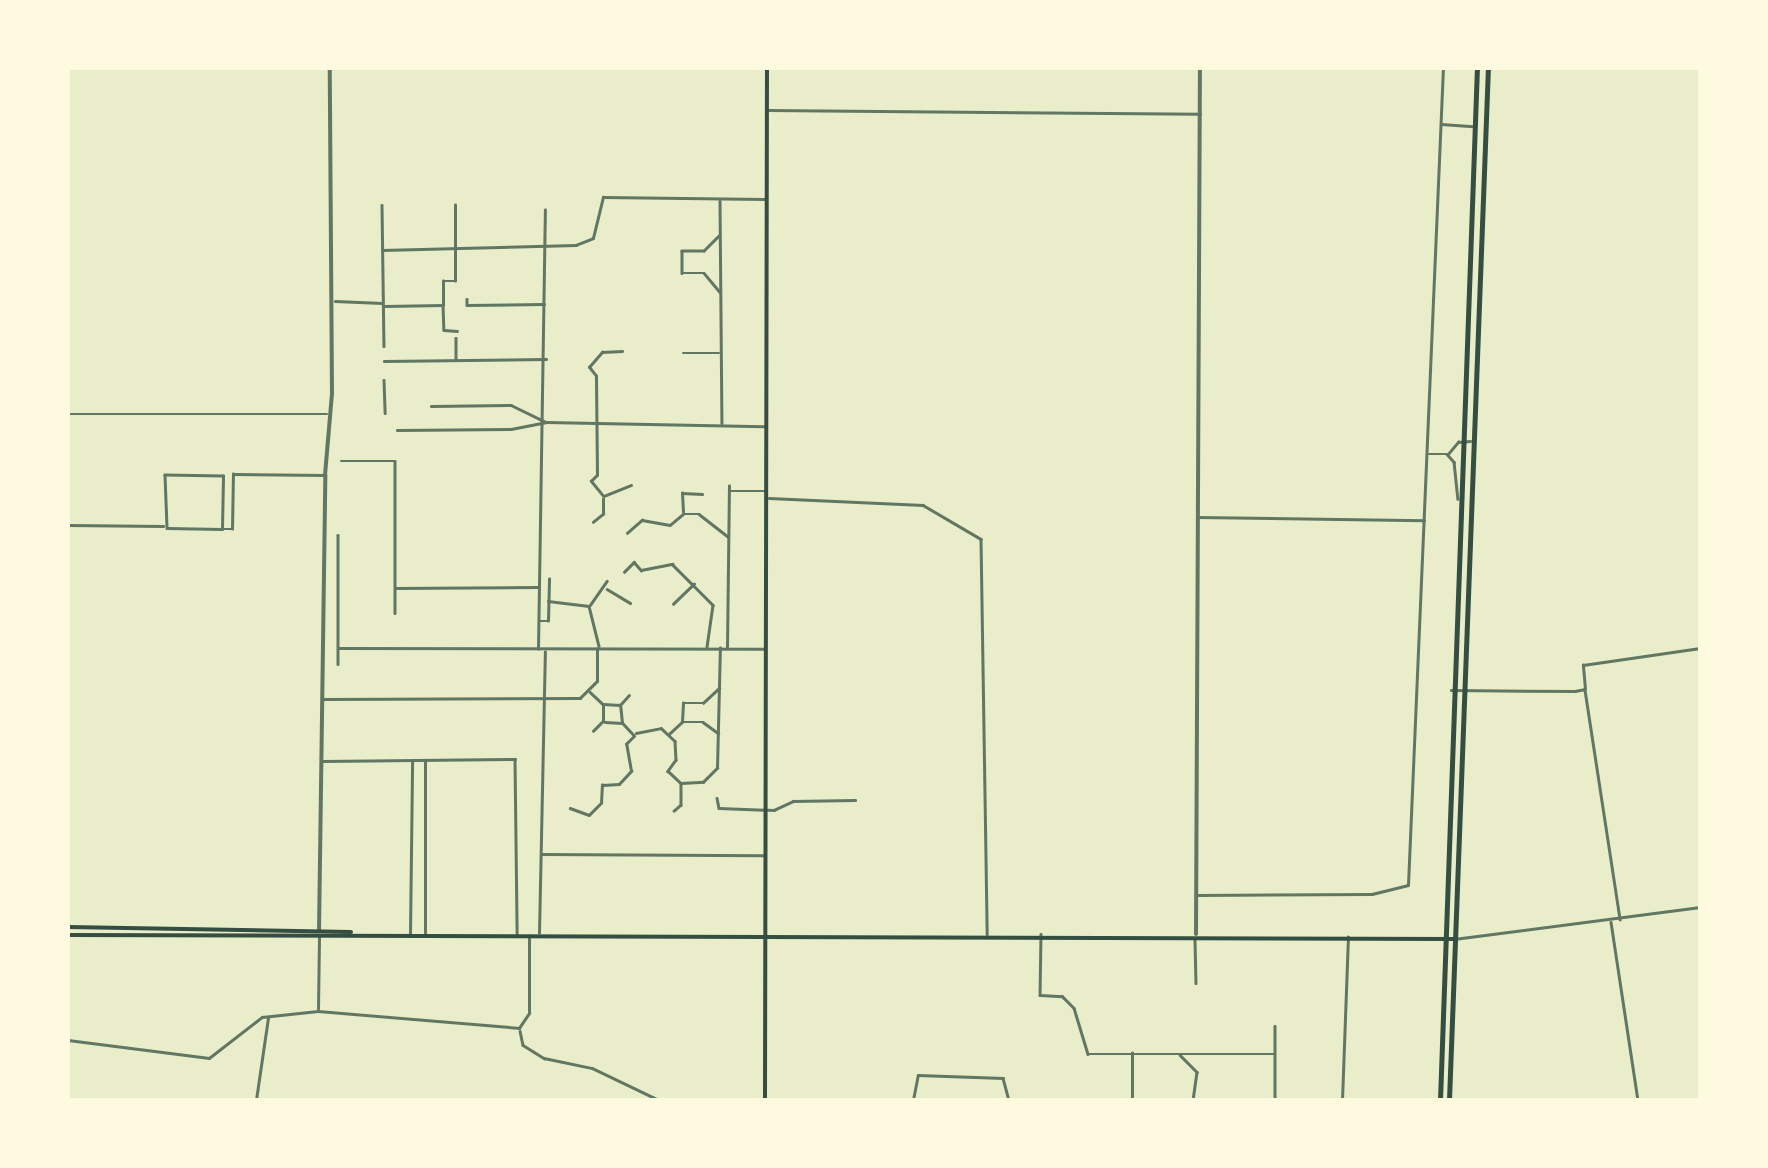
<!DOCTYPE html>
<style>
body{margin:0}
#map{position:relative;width:1768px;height:1168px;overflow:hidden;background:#e9edc9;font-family:"Alegreya Sans",sans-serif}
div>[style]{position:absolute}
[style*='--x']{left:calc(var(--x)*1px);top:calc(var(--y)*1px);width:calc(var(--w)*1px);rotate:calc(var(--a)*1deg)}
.minor>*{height:2.5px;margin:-1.25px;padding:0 1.25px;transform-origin:1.25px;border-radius:1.25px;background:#617663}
.tertiary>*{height:4px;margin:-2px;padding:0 2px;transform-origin:2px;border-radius:2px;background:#617663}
.secondary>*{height:4px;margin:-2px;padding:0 2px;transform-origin:2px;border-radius:2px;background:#344e41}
.primary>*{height:5px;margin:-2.5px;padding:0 2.5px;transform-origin:2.5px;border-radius:2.5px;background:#344e41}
span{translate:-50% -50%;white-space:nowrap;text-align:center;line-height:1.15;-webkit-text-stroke:8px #fefae0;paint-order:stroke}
.frame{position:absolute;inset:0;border:70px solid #fefae0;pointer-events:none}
</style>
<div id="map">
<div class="minor">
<i style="--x:768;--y:110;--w:432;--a:0.5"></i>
<i style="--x:1441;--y:124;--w:32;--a:4"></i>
<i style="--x:720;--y:201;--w:222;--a:89.5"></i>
<i style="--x:382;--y:205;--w:141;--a:89.2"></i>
<i style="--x:719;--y:236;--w:21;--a:135"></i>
<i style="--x:704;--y:251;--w:22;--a:180"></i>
<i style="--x:682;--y:251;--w:22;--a:90"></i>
<i style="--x:682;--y:273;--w:22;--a:0"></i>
<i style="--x:704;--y:273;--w:25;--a:50"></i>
<i style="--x:382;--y:250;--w:194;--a:-1.5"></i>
<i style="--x:576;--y:245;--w:18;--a:-22"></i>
<i style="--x:593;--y:238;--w:42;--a:-76.3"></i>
<i style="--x:603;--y:197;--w:162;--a:0.7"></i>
<i style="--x:467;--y:299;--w:6;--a:90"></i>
<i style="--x:467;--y:305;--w:77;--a:-0.7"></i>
<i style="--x:335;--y:301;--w:47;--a:2.4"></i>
<i style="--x:443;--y:305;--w:24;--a:-90"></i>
<i style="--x:443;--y:281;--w:12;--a:0"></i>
<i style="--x:455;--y:281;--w:76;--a:-90"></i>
<i style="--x:385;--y:306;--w:58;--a:-1"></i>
<i style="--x:443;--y:305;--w:25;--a:88"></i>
<i style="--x:444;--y:330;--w:13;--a:4"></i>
<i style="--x:456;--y:338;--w:21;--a:90"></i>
<i style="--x:683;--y:353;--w:36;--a:0"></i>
<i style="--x:384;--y:361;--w:162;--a:-0.7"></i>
<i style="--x:384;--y:380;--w:33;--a:88"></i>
<i style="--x:431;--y:406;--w:80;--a:-0.7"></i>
<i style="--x:511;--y:405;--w:37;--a:26"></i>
<i style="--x:68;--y:414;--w:259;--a:0"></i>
<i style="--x:397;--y:430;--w:114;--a:-0.5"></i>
<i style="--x:511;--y:429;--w:36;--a:-11"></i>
<i style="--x:546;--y:422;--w:218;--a:1.1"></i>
<i style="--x:1429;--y:454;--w:17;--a:0"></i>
<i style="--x:1447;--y:454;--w:11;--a:49"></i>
<i style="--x:1454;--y:462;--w:37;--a:84"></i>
<i style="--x:1448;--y:454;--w:16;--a:-50"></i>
<i style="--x:1458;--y:442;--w:12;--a:-5"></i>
<i style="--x:341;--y:461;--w:54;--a:0"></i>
<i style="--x:395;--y:461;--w:152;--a:90"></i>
<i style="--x:730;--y:491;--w:35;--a:0"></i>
<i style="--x:603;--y:496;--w:19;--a:-129"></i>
<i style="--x:591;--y:481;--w:8;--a:-45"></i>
<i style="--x:597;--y:475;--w:99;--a:-90.6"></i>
<i style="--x:596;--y:376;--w:11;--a:-128"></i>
<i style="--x:589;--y:367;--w:20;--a:-49"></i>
<i style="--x:602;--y:352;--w:20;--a:-3"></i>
<i style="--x:604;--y:496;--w:29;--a:-22"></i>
<i style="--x:769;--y:498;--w:154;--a:2.6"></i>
<i style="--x:923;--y:505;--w:67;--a:30.4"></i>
<i style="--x:981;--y:539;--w:395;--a:89.1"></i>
<i style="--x:683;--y:512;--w:19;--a:-93"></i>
<i style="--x:682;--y:493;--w:20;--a:3"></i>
<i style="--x:1198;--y:517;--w:226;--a:0.8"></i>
<i style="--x:593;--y:522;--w:13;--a:-39"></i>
<i style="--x:603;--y:514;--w:15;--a:-90"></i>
<i style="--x:68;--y:525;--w:95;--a:0.6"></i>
<i style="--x:222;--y:529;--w:53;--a:-88.9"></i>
<i style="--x:223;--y:476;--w:58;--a:-179"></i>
<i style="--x:165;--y:475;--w:53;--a:87.8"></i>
<i style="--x:167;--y:528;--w:55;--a:1"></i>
<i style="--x:222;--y:529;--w:10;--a:0"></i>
<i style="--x:232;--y:529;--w:55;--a:-89"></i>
<i style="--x:233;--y:474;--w:92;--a:0.6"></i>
<i style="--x:627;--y:533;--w:20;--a:-41"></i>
<i style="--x:642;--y:520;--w:28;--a:10"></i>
<i style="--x:670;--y:525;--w:17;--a:-40"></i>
<i style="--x:683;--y:514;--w:16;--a:0"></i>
<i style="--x:699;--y:514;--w:37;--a:38"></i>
<i style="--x:338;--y:535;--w:129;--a:90"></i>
<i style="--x:624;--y:572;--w:14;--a:-45"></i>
<i style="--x:634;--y:562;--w:11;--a:49"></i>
<i style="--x:641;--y:570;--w:32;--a:-11"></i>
<i style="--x:672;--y:564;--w:58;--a:45"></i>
<i style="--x:713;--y:605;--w:42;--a:98.1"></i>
<i style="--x:396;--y:588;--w:141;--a:-0.4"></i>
<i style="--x:607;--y:589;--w:27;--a:31"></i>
<i style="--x:548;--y:601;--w:41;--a:7"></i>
<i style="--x:589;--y:606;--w:41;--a:76"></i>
<i style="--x:673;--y:604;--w:29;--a:-44"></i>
<i style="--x:590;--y:605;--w:29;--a:-55"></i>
<i style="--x:540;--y:621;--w:8;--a:0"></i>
<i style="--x:548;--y:621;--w:42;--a:-88.6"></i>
<i style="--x:727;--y:647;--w:161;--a:-89.3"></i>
<i style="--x:338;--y:648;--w:426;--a:0.1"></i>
<i style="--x:538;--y:649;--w:439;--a:-89.1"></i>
<i style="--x:1451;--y:690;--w:124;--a:0.5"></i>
<i style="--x:1575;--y:691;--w:10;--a:-11"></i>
<i style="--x:1585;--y:689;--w:24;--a:-95"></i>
<i style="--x:1583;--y:665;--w:118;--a:-8.3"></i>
<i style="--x:1585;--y:690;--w:232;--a:81.3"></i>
<i style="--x:590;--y:692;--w:18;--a:43"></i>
<i style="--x:603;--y:704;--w:17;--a:3"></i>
<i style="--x:620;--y:705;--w:13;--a:-48"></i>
<i style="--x:323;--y:699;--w:257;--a:-0.2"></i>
<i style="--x:580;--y:698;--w:24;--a:-45"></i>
<i style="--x:597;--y:681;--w:32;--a:-90"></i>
<i style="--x:605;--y:722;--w:17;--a:3"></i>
<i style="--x:682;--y:722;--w:19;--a:-87"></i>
<i style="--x:683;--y:703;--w:20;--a:0"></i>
<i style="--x:703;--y:703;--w:22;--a:-43"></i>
<i style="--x:593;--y:731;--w:14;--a:-45"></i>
<i style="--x:603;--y:721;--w:16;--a:-90"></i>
<i style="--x:636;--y:733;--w:25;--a:-11"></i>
<i style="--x:661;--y:728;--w:19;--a:43"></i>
<i style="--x:675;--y:741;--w:19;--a:87"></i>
<i style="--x:676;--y:760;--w:14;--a:126"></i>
<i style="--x:668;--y:771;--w:18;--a:43"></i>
<i style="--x:681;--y:783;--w:22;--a:90"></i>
<i style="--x:681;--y:805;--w:9;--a:139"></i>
<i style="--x:669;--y:734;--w:18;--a:-43"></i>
<i style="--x:682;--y:722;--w:21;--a:0"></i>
<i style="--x:703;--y:722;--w:19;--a:36"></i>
<i style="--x:323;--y:761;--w:192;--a:-0.6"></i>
<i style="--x:515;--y:759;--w:175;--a:89.3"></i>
<i style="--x:681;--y:783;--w:22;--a:-3"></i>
<i style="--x:703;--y:782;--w:20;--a:-45"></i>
<i style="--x:717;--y:768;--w:120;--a:-88.6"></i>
<i style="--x:717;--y:798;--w:10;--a:79"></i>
<i style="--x:719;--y:808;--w:55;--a:2.1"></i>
<i style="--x:774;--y:810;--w:21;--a:-25"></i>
<i style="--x:793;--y:801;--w:62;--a:-0.9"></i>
<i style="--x:570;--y:808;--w:20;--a:20"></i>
<i style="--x:589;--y:815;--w:17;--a:-45"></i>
<i style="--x:601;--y:803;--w:18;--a:-87"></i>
<i style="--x:602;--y:785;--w:17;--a:-3"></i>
<i style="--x:619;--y:784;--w:18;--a:-47"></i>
<i style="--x:631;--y:771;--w:27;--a:-100"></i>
<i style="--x:626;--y:744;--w:11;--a:-45"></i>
<i style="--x:634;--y:736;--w:18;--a:-133"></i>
<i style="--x:622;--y:723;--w:18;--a:-96"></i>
<i style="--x:541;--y:854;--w:222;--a:0.3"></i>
<i style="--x:1197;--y:895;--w:175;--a:-0.3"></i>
<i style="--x:1372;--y:894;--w:37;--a:-14"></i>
<i style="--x:1408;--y:885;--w:818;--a:-87.55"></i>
<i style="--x:1611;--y:922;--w:180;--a:81.4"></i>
<i style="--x:425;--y:933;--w:172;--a:-90"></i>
<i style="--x:539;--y:933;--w:281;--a:-88.8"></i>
<i style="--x:410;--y:934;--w:172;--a:-89.3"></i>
<i style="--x:1041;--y:934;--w:61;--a:90.9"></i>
<i style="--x:1040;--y:995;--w:22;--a:3"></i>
<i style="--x:1062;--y:996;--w:17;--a:45"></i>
<i style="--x:1074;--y:1008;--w:48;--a:73.1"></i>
<i style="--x:1088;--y:1054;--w:187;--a:0"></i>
<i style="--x:1454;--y:939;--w:248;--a:-7.4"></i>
<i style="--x:1195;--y:940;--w:43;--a:88.7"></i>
<i style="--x:318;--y:1009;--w:72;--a:-89.2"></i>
<i style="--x:1275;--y:1026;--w:74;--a:90"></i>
<i style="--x:520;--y:1031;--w:14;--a:78"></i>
<i style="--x:523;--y:1045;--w:25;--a:32"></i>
<i style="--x:544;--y:1058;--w:49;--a:11.8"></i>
<i style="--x:592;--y:1068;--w:74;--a:25.5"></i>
<i style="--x:68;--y:1040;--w:142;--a:7.3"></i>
<i style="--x:209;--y:1058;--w:67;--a:-37.7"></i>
<i style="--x:262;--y:1017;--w:56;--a:-6.1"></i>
<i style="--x:318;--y:1011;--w:202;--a:4.8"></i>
<i style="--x:519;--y:1028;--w:18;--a:-56"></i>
<i style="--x:529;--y:1013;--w:77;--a:-90"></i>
<i style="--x:1180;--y:1055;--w:24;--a:45"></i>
<i style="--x:1197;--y:1072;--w:28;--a:98"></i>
<i style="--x:256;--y:1100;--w:83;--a:-81.7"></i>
<i style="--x:913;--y:1100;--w:25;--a:-79"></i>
<i style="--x:918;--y:1075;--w:85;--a:2"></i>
<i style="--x:1003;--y:1078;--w:23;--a:75"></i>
<i style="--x:1132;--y:1100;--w:47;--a:-90"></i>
<i style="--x:1342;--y:1100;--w:163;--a:-87.9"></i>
</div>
<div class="tertiary">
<i style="--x:319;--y:931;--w:456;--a:-89.2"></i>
<i style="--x:325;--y:475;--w:81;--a:-85.1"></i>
<i style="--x:332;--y:394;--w:326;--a:-90.4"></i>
<i style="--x:1196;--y:934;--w:866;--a:-89.74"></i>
</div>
<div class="secondary">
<i style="--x:68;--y:927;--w:283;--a:1"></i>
<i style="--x:68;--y:935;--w:1386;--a:0.17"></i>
<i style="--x:765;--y:1100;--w:1032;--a:-89.89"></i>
</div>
<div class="primary">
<i style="--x:1440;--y:1100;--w:1033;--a:-87.95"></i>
<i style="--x:1449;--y:1100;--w:1033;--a:-87.84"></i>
</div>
<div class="frame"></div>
</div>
